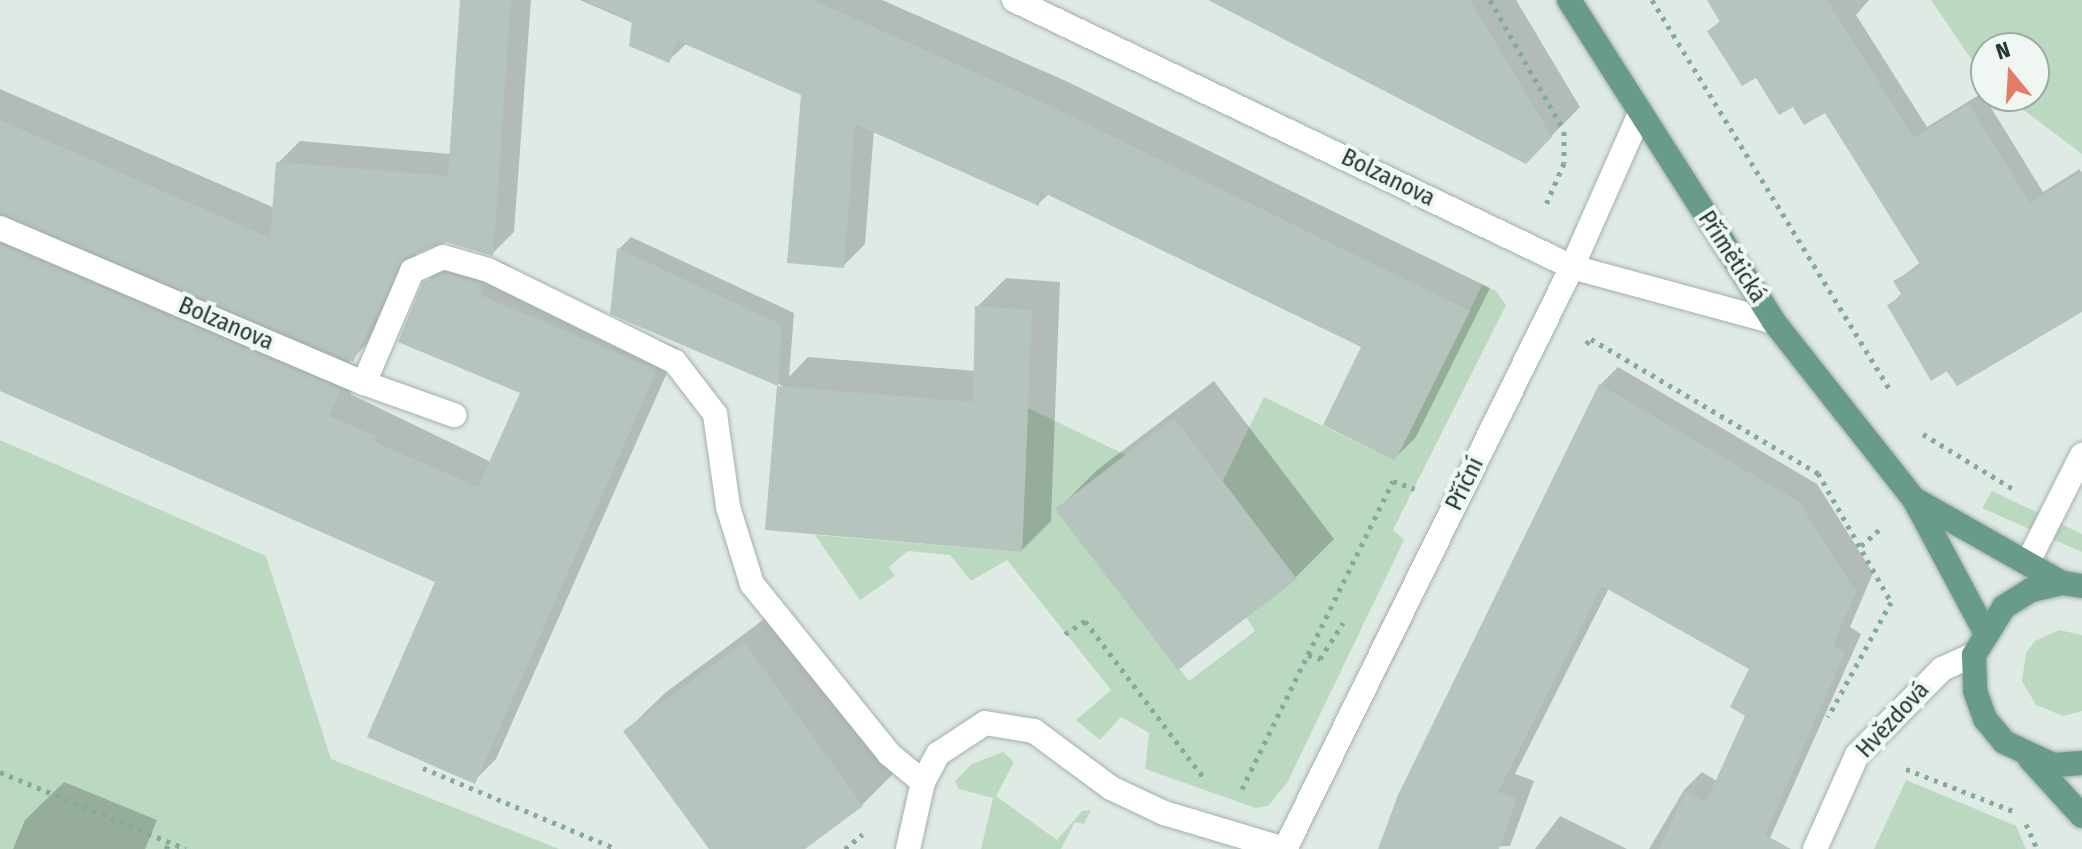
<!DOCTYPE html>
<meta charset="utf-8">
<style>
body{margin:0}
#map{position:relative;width:2082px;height:849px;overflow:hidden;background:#e0eae5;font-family:"Fira Sans Condensed",sans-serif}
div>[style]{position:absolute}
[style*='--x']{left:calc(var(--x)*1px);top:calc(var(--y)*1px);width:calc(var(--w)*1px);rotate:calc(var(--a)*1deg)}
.green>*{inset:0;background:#bbd9c1}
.shadow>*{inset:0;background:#0003}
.building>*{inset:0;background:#b6c4be}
.path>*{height:5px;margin-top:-2.5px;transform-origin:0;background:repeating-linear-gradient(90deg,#84aa9c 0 4px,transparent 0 10px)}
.roads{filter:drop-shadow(0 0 2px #a4b1ab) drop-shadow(0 0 2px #a4b1ab)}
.minor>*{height:24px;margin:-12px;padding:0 12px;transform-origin:12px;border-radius:12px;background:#fff}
.major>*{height:24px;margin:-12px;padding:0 12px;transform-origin:12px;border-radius:12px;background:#699b8b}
span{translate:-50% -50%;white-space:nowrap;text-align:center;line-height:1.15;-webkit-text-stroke:8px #f0f7f3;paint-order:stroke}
.street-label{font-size:24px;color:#233831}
.north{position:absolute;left:1970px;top:32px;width:80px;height:80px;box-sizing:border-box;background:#f0f7f3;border:2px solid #9eaba5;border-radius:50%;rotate:342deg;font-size:22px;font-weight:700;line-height:32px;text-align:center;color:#233831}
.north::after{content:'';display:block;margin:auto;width:28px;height:36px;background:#e37c64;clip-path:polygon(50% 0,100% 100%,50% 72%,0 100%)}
</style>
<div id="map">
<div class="green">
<i style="clip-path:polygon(1931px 0,2082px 0,2082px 154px,2005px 96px,2034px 96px,2034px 48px,1986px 48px,1986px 81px)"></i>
<i style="clip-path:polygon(1482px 285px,1496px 291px,1506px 305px,1393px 530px,1404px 540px,1287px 783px,1268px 806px,1256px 808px,1145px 769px,1149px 733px,1121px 717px,1100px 740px,1076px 720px,1111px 690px,1007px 560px,971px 581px,950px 555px,908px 551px,889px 567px,895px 576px,860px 600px,815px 535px,1022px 552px,1028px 408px,1126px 455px,1056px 509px,1189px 681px,1255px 631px,1246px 617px,1296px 579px,1223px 481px,1264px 397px,1395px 461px)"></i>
<i style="clip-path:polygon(0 440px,266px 556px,331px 759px,559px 849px,0 849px)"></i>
<i style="clip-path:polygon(1992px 491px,2082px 534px,2082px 552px,1982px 508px)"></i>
<i style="clip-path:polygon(2059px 630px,2082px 635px,2082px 711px,2063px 716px,2036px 705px,2022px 681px,2026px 653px,2035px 641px)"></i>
<i style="clip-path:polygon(1003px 752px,1014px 762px,996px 796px,1057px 840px,1082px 811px,1091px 810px,1084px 824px,1075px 822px,1061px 849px,981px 849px,993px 798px,959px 789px,955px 781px,972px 764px)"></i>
<i style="clip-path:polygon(1906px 780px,2016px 826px,2026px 849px,1874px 849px)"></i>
</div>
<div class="shadow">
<i style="clip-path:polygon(462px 0,531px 0,514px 232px,492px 254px,446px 240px,418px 251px,374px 337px,349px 362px,361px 367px,350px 394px,491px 462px,522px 392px,425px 283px,448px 261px,468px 252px,505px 263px,541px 291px,678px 348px,496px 759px,474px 781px,438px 581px,0 389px,0 89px,275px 208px,278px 163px,300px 141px,451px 154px)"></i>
<i style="clip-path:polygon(580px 0,882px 0,1066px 81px,1490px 288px,1416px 437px,1394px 459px,1364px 347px,1049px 194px,1039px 203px,874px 130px,865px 244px,843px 266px,803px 93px,687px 43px,669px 60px,633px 23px)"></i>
<i style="clip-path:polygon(1213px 0,1516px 0,1580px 107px,1526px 162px)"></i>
<i style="clip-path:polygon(1709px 0,1869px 0,1856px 15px,1927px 127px,1982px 93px,2043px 192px,2080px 169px,2082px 307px,1957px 384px,1890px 305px,1903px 292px,1896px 281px,1921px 262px,1825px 110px,1794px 105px,1757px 76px,1710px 31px,1721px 20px)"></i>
<i style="clip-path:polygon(631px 237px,794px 313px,789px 377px,808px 357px,976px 371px,977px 307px,1006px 278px,1060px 282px,1051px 521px,1022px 550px,781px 385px,613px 312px,619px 249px)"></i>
<i style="clip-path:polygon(1618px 367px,1817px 484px,1873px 573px,1850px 627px,1861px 634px,1765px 849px,1649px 849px,1684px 790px,1702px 772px,1717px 781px,1748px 715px,1752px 669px,1609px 588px,1515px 774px,1534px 781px,1510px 846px,1380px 849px,1600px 385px)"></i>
<i style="clip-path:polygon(1214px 381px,1334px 539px,1295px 578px,1058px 509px,1097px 470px)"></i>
<i style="clip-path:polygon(783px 605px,901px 766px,862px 805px,802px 849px,712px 849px,626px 731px,665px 693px)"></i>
<i style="clip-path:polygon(64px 782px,157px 820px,145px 849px,13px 849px,25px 820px)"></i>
<i style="clip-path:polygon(1560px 816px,1627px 849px,1535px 849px)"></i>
</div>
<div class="building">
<i style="clip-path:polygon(460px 0,511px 0,493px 256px,446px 242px,405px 258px,353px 362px,0 213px,0 120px,270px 238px,276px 162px,448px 176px)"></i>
<i style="clip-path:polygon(584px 0,813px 0,1044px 103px,1470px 311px,1395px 461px,1323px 425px,1361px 347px,1040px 191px,1039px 206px,855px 124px,844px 268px,787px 263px,801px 95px,678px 41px,669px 63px,629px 46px,632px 21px)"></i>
<i style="clip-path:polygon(1208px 0,1470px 0,1552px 137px,1526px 164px)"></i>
<i style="clip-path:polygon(1707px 0,1827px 0,1914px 138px,1969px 104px,2030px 203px,2082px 171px,2082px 312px,1957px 386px,1947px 371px,1931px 381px,1887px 305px,1902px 296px,1893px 281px,1921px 266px,1825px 113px,1804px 125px,1793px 107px,1779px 115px,1756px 78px,1742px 86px,1707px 31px,1720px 22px)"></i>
<i style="clip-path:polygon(0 244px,341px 389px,329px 416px,375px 436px,373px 441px,478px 487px,520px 393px,398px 342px,423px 282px,444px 273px,483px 284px,480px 295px,657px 370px,475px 784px,367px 737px,435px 582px,0 391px)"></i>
<i style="clip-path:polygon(617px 248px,782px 325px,778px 386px,610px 314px)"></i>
<i style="clip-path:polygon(975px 306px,1032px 310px,1022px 552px,765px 530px,777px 386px,973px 402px)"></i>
<i style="clip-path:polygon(1599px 384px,1799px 502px,1856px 592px,1833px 645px,1845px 652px,1765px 835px,1791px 849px,1659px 849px,1686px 792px,1706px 802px,1745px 716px,1730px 707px,1749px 669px,1602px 586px,1498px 792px,1517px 799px,1499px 849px,1378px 849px,1398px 795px)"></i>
<i style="clip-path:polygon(1174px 418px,1297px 579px,1178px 670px,1055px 509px)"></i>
<i style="clip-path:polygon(744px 642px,863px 806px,805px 849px,709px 849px,623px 731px)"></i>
</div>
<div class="path">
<i style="--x:1490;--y:0;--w:150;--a:60.5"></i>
<i style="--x:1564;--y:131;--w:32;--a:90"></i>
<i style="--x:1564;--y:163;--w:48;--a:113.4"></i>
<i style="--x:1652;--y:0;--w:458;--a:58.6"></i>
<i style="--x:1586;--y:344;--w:7;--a:-45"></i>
<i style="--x:1591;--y:339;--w:264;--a:30.6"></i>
<i style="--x:1818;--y:473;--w:148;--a:60.5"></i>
<i style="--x:1891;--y:602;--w:131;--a:118.7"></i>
<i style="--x:1923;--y:434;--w:105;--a:31.4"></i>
<i style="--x:1861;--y:546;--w:25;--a:-42"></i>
<i style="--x:1065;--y:634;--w:24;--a:-33"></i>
<i style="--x:1085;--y:621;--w:196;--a:52.9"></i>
<i style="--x:1308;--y:655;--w:13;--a:18"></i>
<i style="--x:1320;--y:659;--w:43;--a:-57.4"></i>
<i style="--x:423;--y:768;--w:210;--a:22.7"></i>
<i style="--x:1906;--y:769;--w:118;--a:21.4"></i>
<i style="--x:0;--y:772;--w:201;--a:22.5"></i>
<i style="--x:1242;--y:789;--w:343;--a:-63.9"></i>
<i style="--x:1393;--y:481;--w:23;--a:20"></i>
<i style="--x:2026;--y:824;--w:27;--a:66"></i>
<i style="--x:166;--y:849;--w:8;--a:-60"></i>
<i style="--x:845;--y:849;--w:23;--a:-40"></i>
</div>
<div class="roads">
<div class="minor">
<i style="--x:1014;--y:0;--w:619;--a:25.57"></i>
<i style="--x:1572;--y:267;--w:209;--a:15.2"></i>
<i style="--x:0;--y:228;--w:396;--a:23.1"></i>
<i style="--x:364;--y:383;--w:96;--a:19.6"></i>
<i style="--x:364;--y:383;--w:122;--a:-66.8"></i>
<i style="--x:412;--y:271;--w:34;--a:-24"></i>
<i style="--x:443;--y:257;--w:47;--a:16.1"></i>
<i style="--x:488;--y:270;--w:208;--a:26.2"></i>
<i style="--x:675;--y:362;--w:66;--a:52.4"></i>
<i style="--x:715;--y:414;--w:94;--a:82"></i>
<i style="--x:728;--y:507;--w:81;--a:72.7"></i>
<i style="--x:752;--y:584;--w:218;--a:51.1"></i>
<i style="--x:889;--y:754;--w:44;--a:39.5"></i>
<i style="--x:2028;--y:562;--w:120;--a:-63.2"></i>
<i style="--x:908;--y:849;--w:69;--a:-77.4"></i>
<i style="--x:923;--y:782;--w:32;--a:-62"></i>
<i style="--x:938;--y:754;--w:56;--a:-33.4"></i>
<i style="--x:985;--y:723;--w:50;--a:9.3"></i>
<i style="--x:1034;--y:731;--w:96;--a:36.5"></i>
<i style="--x:1111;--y:788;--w:59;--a:25.3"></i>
<i style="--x:1164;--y:813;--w:125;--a:16.7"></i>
<i style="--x:1285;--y:849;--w:649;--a:-63.75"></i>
<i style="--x:1572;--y:267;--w:165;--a:-66.1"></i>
<i style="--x:1815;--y:849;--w:103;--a:-65.9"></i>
<i style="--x:1857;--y:755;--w:121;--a:-45.3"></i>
<i style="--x:1942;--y:669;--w:35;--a:-24"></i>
</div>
<div class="major">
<i style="--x:1569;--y:0;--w:382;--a:57.5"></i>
<i style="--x:1774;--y:322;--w:226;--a:51.7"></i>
<i style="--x:1914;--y:499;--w:151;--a:61.9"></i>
<i style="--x:1914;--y:499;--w:170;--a:29.6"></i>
<i style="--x:2082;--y:586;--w:20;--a:-171"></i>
<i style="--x:2062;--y:583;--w:32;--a:167"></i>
<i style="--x:2031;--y:590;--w:32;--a:148"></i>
<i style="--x:2004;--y:607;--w:57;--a:122"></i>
<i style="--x:1974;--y:655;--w:36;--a:88"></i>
<i style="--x:1975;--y:691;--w:30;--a:70"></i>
<i style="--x:1985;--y:719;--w:30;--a:50"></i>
<i style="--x:2004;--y:742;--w:54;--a:25.1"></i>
<i style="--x:2053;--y:765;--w:29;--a:-4"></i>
<i style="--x:2030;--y:759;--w:77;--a:47.6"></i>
</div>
</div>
<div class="street-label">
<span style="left:1388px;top:178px;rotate:26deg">Bolzanova</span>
<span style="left:1732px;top:257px;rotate:57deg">Přímětická</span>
<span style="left:226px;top:324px;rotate:23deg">Bolzanova</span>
<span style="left:1465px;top:484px;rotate:-64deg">Příční</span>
<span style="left:1893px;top:720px;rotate:-47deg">Hvězdová</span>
</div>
<div class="north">N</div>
</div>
